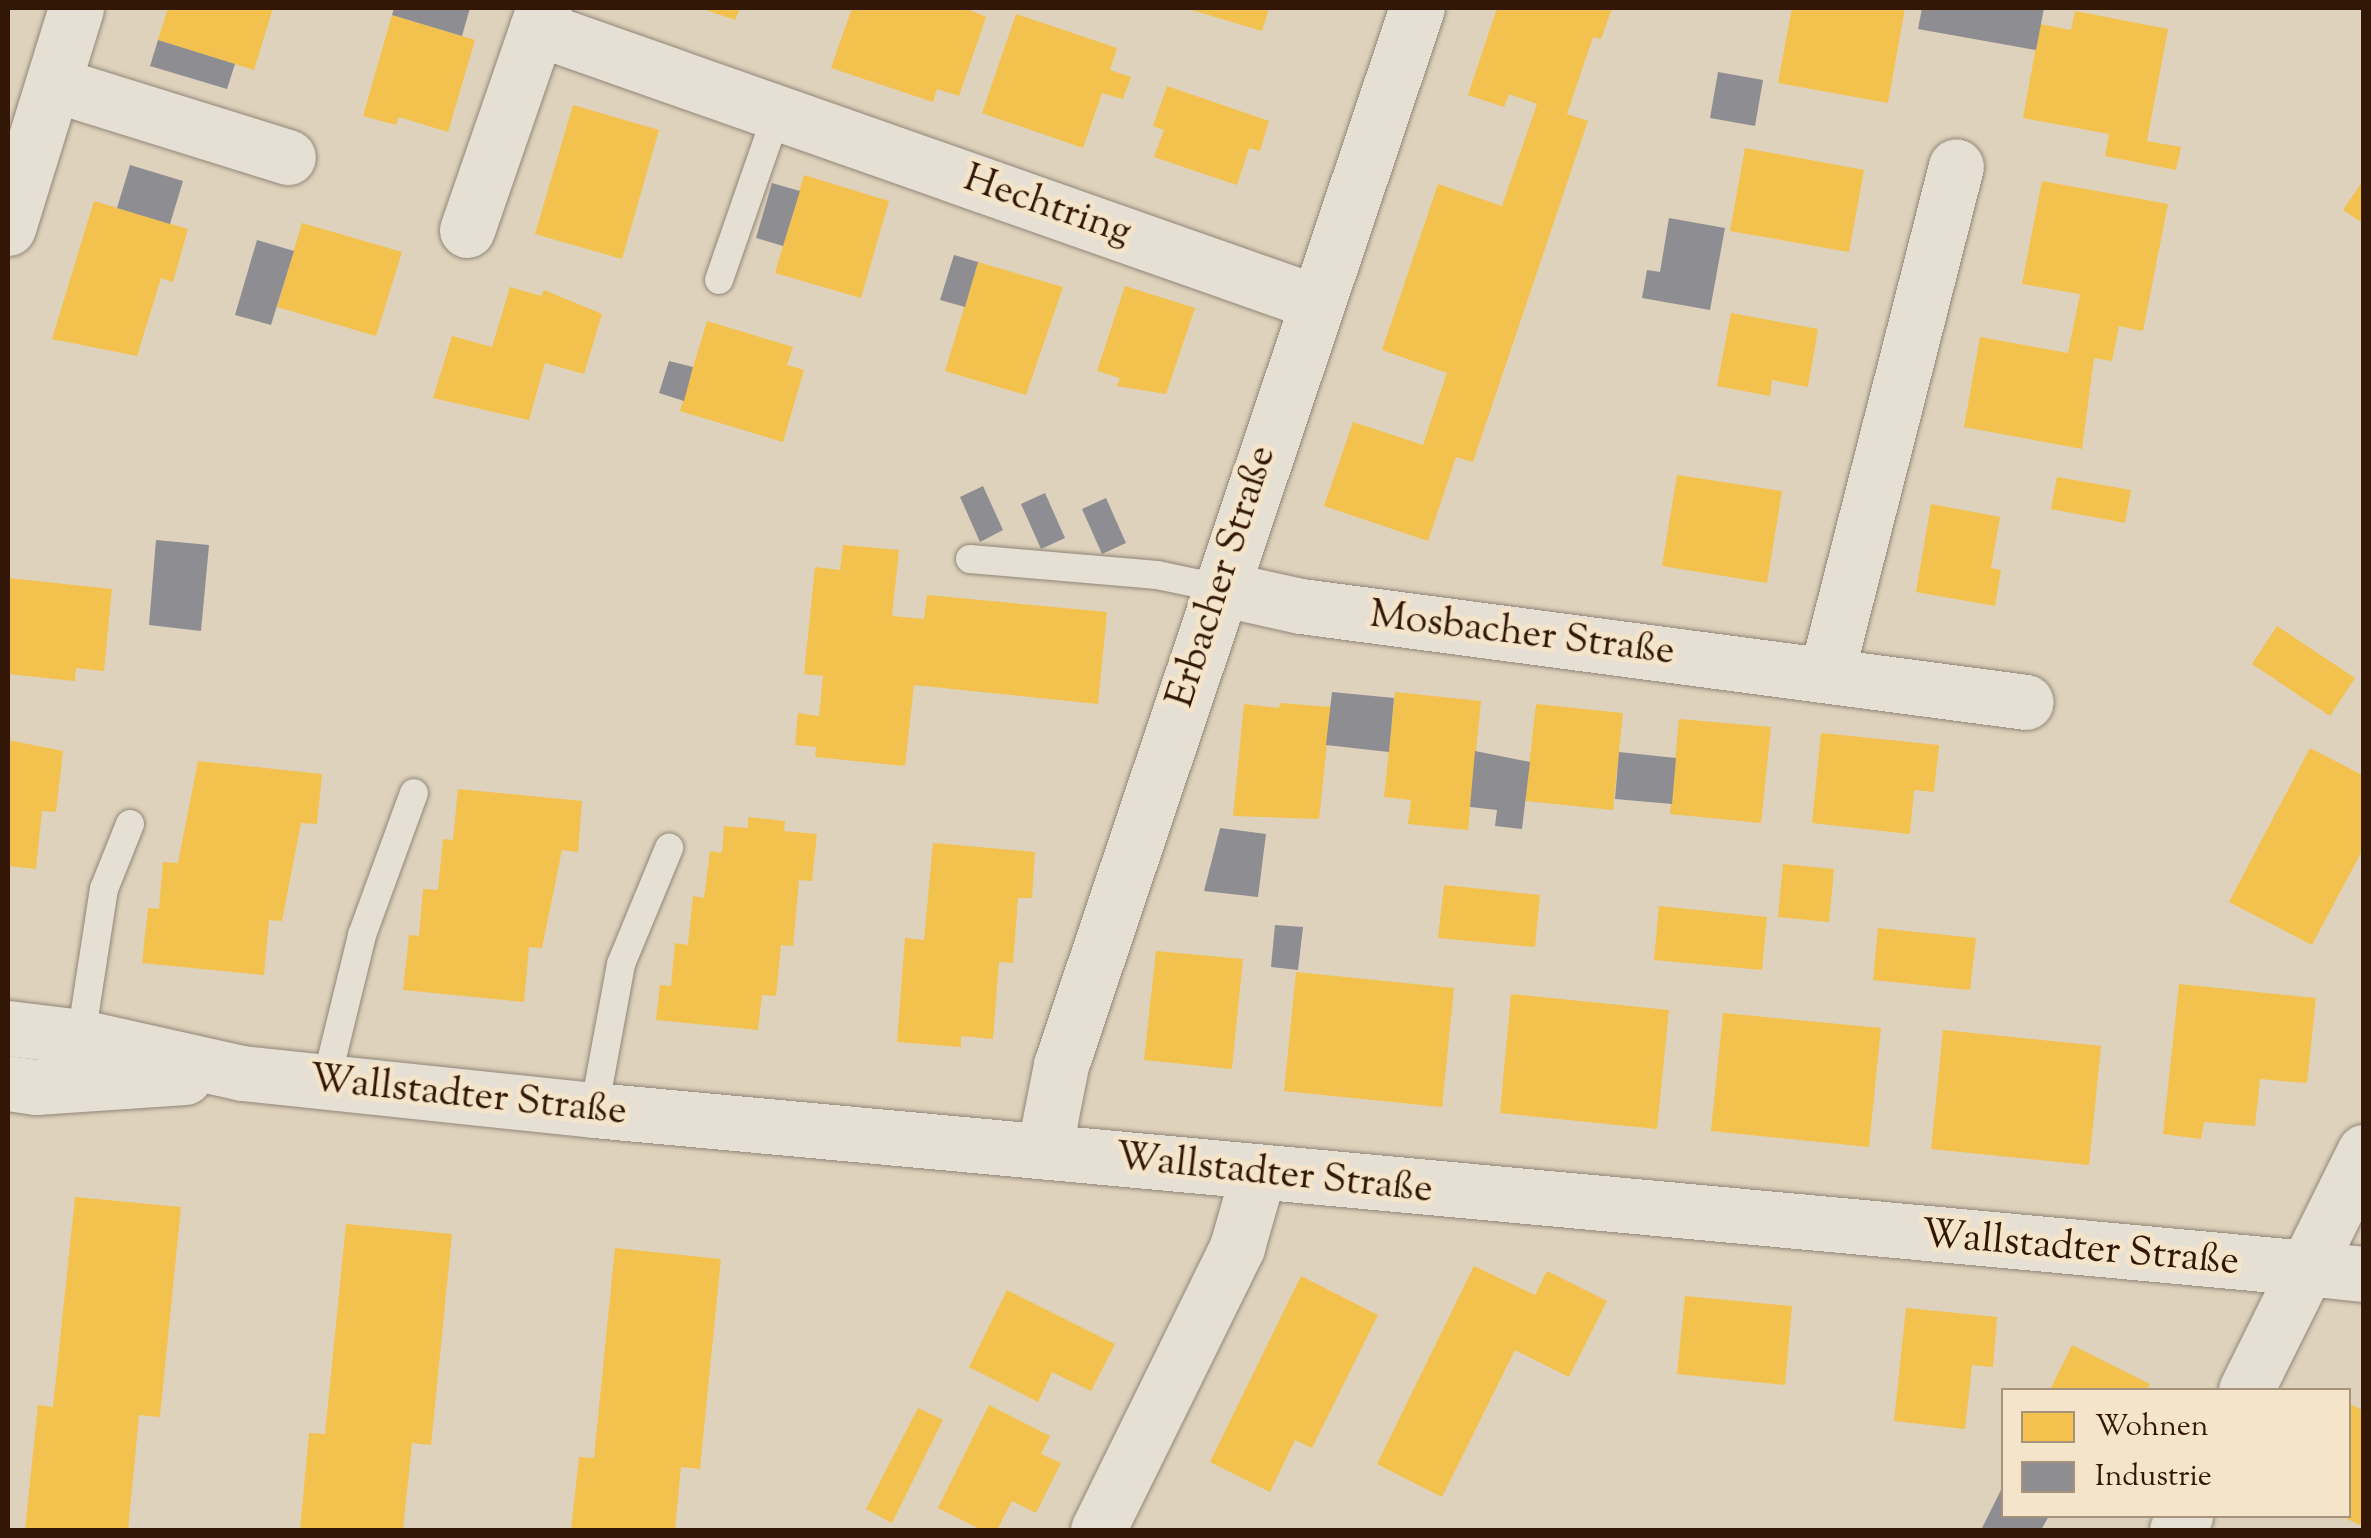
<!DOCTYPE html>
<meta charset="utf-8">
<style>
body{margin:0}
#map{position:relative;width:2371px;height:1538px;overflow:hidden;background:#dfd2bc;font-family:"Sorts Mill Goudy",serif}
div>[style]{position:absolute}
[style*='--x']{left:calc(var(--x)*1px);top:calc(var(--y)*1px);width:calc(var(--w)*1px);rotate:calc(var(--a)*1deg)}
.homes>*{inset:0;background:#f2c14e}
.industry>*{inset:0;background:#8d8d92}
.roads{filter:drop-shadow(0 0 2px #918678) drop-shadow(0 0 2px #918678)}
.service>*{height:28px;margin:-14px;padding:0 14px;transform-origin:14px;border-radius:14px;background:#e5dfd4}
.minor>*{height:55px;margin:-27.5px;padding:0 27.5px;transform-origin:27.5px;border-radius:27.5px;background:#e5dfd4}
.secondary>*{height:55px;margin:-27.5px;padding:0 27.5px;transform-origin:27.5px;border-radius:27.5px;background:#e5dfd4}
span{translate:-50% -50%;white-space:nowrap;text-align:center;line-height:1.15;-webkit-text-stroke:10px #f4e4ca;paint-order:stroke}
.street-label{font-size:40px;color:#331706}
.frame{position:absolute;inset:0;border:10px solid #331706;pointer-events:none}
.legend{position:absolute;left:2001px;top:1388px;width:350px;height:130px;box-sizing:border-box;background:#f4e4ca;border:2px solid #a7927c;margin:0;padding:12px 18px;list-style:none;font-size:30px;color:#331706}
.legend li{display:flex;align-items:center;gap:20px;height:50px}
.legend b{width:50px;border:2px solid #a7927c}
</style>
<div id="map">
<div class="homes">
<i style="clip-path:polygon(168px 8px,273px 8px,254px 70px,158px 40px)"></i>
<i style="clip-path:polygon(700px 8px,740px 8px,735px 20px)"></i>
<i style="clip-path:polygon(852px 8px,965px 8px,986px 17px,959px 96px,937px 89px,933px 102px,831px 68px)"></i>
<i style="clip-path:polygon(1185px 8px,1269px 8px,1262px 31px)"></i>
<i style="clip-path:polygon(1497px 8px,1612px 8px,1601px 39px,1593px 37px,1567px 114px,1588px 121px,1473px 462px,1456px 457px,1428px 541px,1324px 506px,1353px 422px,1423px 445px,1447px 373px,1382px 350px,1438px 184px,1502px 206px,1537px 104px,1509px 94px,1504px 107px,1468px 95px)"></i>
<i style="clip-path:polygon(1792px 8px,1905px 8px,1888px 103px,1778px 83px)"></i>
<i style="clip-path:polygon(2075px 11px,2168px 29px,2147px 141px,2181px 147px,2176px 170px,2105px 156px,2109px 134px,2023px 118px,2040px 24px,2071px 30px)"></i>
<i style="clip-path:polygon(1016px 14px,1117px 48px,1110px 70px,1131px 77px,1123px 99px,1102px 93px,1083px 148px,982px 113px)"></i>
<i style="clip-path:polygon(392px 15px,475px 40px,448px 132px,399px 117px,396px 125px,363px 116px)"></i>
<i style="clip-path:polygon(1167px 86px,1269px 121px,1260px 151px,1249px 148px,1237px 185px,1154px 157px,1164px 130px,1153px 126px)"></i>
<i style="clip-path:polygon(573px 105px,659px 130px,622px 259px,535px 234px)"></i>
<i style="clip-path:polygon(1745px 148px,1864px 170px,1849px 252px,1730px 231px)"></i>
<i style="clip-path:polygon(804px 175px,889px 201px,861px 298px,775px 273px)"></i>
<i style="clip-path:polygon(2364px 179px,2364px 224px,2343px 210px)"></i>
<i style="clip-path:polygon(2042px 181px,2168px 204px,2143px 331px,2119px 326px,2112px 361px,2094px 358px,2082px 449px,1964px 427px,1980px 337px,2068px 353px,2080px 294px,2022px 284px)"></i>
<i style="clip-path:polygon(94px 201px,188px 229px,173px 282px,161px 278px,137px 356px,52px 339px)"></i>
<i style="clip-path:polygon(302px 223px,402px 252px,376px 336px,277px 307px)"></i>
<i style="clip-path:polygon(978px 262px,1063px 287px,1026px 395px,945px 371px)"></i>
<i style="clip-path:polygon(1125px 286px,1195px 308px,1166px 394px,1117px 386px,1120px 378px,1097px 371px)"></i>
<i style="clip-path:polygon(510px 287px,541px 296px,544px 290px,602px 314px,584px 374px,545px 363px,529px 420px,433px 398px,452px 336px,492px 347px)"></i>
<i style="clip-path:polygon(1731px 313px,1818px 329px,1808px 387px,1772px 380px,1770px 396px,1717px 386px)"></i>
<i style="clip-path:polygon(707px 321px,793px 347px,787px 365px,804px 370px,783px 442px,680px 411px)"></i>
<i style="clip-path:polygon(1677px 475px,1782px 491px,1767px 583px,1662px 566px)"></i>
<i style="clip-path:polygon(2057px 477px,2131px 490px,2125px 523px,2051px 509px)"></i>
<i style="clip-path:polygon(1931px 504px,2000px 517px,1991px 568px,2001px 570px,1995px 606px,1916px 592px)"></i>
<i style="clip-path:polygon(843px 545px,899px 550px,892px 616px,924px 619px,927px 595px,1107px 612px,1098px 704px,914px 685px,905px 766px,815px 757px,816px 747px,795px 745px,798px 713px,819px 716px,823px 676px,804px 674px,815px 567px,840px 570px)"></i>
<i style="clip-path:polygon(8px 578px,112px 589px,104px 671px,76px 668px,75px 681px,8px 674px)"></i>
<i style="clip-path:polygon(2277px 626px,2355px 678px,2330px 716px,2252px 664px)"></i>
<i style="clip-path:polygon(1395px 692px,1481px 701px,1468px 830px,1408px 824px,1411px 800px,1384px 797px)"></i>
<i style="clip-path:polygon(1280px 703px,1331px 707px,1319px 819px,1233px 816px,1244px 704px,1279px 708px)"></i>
<i style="clip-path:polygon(1536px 704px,1623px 713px,1613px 810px,1525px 801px)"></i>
<i style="clip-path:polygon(1679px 719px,1771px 727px,1761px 823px,1670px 814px)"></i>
<i style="clip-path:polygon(1821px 733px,1939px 745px,1934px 792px,1914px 790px,1910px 834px,1812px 823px)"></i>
<i style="clip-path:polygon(8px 740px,63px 751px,56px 812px,42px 811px,36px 869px,8px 866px)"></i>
<i style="clip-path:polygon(2310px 748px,2364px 776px,2364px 847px,2312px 945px,2229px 902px)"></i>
<i style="clip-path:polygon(198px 761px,322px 774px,317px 824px,301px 823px,282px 921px,269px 920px,264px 975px,142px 963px,148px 908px,159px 909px,163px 862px,178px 863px)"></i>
<i style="clip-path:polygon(458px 789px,582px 801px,578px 852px,562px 850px,542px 948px,529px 947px,524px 1002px,403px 990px,409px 935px,419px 936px,423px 889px,438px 890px,443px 839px,453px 840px)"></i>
<i style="clip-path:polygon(748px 817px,785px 821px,784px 831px,817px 834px,812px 881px,799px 880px,793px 946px,781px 945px,776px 996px,762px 995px,758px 1030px,656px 1020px,660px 985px,671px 986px,675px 943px,688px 945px,693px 896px,704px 898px,710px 851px,722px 853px,724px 826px,748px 828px)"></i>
<i style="clip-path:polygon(933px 843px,1035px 852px,1032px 898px,1018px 898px,1013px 963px,999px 962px,993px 1039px,961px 1036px,961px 1047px,897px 1042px,905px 938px,924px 940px)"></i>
<i style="clip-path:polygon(1783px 864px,1834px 869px,1829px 922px,1778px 917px)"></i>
<i style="clip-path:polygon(1444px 885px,1540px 895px,1535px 947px,1438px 938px)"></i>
<i style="clip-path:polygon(1659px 906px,1767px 917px,1762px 970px,1654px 960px)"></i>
<i style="clip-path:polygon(1878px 928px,1976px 938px,1970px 990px,1873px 980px)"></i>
<i style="clip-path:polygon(1156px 951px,1243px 959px,1232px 1069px,1144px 1060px)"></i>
<i style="clip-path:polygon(1296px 972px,1454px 988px,1442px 1107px,1284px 1091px)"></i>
<i style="clip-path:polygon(2179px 984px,2316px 998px,2307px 1083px,2260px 1079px,2255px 1126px,2204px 1122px,2201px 1139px,2163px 1134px)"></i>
<i style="clip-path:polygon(1511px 994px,1669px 1010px,1657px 1129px,1500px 1113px)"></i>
<i style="clip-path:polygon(1723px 1013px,1881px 1028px,1869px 1147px,1711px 1131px)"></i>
<i style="clip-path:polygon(1943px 1030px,2101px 1046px,2089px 1165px,1931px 1149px)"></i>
<i style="clip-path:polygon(75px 1197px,181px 1207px,160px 1417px,139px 1415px,128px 1530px,25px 1530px,38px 1405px,53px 1407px)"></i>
<i style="clip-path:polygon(346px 1224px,452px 1234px,431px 1445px,412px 1443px,403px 1530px,300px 1530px,309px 1433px,325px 1434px)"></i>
<i style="clip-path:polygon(615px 1248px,721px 1259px,700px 1469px,681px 1467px,675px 1530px,571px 1530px,579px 1457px,594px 1458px)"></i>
<i style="clip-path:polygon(1474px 1266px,1535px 1295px,1547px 1271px,1607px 1301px,1569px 1377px,1515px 1350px,1442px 1497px,1377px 1464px)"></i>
<i style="clip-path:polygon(1301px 1276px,1378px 1315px,1312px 1448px,1295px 1440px,1270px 1492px,1210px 1462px)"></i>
<i style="clip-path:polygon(1007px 1290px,1115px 1344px,1091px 1391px,1052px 1372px,1038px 1402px,969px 1367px)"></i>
<i style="clip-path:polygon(1685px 1296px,1792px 1306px,1785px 1385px,1677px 1374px)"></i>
<i style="clip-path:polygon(1906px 1308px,1997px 1317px,1993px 1367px,1972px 1365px,1965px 1429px,1894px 1421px)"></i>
<i style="clip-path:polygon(2072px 1345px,2150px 1384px,2146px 1390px,2050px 1390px)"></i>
<i style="clip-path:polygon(2348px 1403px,2364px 1411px,2364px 1527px,2341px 1516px,2348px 1516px)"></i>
<i style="clip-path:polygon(989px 1405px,1050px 1436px,1041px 1454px,1061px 1463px,1036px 1513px,1012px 1501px,997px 1530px,982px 1530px,938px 1508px)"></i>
<i style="clip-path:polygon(918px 1408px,943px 1420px,892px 1523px,866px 1509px)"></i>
</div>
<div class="industry">
<i style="clip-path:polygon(394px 8px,470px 8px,462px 36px,392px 15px)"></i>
<i style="clip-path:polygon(1922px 8px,2044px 8px,2036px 50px,1918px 29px)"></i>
<i style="clip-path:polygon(158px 40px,235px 64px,227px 89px,150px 66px)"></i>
<i style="clip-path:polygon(1718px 72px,1763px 80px,1755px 126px,1710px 118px)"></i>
<i style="clip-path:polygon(130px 165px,183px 181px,170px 224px,117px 208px)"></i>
<i style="clip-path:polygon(772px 183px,800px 191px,783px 246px,756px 238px)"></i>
<i style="clip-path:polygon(1669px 218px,1725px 228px,1710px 310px,1642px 298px,1647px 270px,1660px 272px)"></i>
<i style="clip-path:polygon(257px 240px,294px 251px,271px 325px,235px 315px)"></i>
<i style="clip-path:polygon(954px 255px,978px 262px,965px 307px,940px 300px)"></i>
<i style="clip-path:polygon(669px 361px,693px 367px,684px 401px,659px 393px)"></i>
<i style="clip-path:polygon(983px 486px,1003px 530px,980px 542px,960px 497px)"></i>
<i style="clip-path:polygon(1045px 493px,1065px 538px,1041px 549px,1021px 504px)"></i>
<i style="clip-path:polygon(1106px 498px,1126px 543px,1102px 554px,1082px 509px)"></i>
<i style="clip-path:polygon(156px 540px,209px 545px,201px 631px,149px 625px)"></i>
<i style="clip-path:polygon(1332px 692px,1394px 698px,1389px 752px,1326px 745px)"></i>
<i style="clip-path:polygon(1475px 751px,1530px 762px,1522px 829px,1495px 826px,1497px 810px,1470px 807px)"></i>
<i style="clip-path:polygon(1619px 752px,1676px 758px,1672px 804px,1615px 799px)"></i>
<i style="clip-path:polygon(1220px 828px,1266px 834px,1258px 897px,1204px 891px)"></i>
<i style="clip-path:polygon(1275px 925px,1303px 927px,1298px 970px,1271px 967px)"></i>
<i style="clip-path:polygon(2004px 1484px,2004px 1516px,2049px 1516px,2041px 1530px,1981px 1530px)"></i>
</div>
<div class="roads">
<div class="service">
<i style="--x:719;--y:280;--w:177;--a:-70.8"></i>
<i style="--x:970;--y:559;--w:188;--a:4.9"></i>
<i style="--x:1157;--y:575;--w:63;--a:11.8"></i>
<i style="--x:81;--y:1037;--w:150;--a:-81.2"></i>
<i style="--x:104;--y:889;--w:70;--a:-68.2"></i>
<i style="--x:326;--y:1082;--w:151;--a:-76.2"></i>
<i style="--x:362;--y:935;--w:151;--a:-69.9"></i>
<i style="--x:594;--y:1110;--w:148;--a:-79.5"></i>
<i style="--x:621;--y:964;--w:126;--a:-67.5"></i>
</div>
<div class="minor">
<i style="--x:537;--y:28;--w:825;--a:19.4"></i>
<i style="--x:53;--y:84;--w:246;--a:17.3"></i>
<i style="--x:8;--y:228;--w:230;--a:-72.8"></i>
<i style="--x:467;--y:230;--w:235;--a:-70.9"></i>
<i style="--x:1219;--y:588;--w:84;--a:12.4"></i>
<i style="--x:1301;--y:606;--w:731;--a:7.54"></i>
<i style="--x:1826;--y:675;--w:525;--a:-75.67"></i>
<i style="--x:1044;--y:1151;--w:88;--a:-78.8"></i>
<i style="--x:1061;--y:1065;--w:1115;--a:-71.39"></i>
<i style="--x:2306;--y:1268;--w:58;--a:5.9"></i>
<i style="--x:1098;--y:1530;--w:315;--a:-63.8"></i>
<i style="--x:1237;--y:1247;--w:76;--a:-74"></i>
</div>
<div class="secondary">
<i style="--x:8;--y:1028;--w:74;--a:7"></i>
<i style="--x:81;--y:1037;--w:165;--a:12.6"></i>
<i style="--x:242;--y:1073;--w:354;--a:6"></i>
<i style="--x:594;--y:1110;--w:1719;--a:5.27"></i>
<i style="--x:8;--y:1083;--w:28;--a:8"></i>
<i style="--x:36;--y:1087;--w:149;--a:-3.8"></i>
<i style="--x:2246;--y:1390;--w:266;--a:-63.6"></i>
<i style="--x:2177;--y:1530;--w:16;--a:-60"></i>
</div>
</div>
<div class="street-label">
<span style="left:1047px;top:207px;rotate:19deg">Hechtring</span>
<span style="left:1223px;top:577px;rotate:-72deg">Erbacher Straße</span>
<span style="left:1522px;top:635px;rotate:7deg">Mosbacher Straße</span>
<span style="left:468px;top:1097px;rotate:6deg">Wallstadter Straße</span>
<span style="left:1274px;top:1175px;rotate:6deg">Wallstadter Straße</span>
<span style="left:2080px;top:1250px;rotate:5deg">Wallstadter Straße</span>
</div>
<div class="frame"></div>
<ul class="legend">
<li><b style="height:28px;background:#f2c14e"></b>Wohnen</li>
<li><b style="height:28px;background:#8d8d92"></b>Industrie</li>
</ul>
</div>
